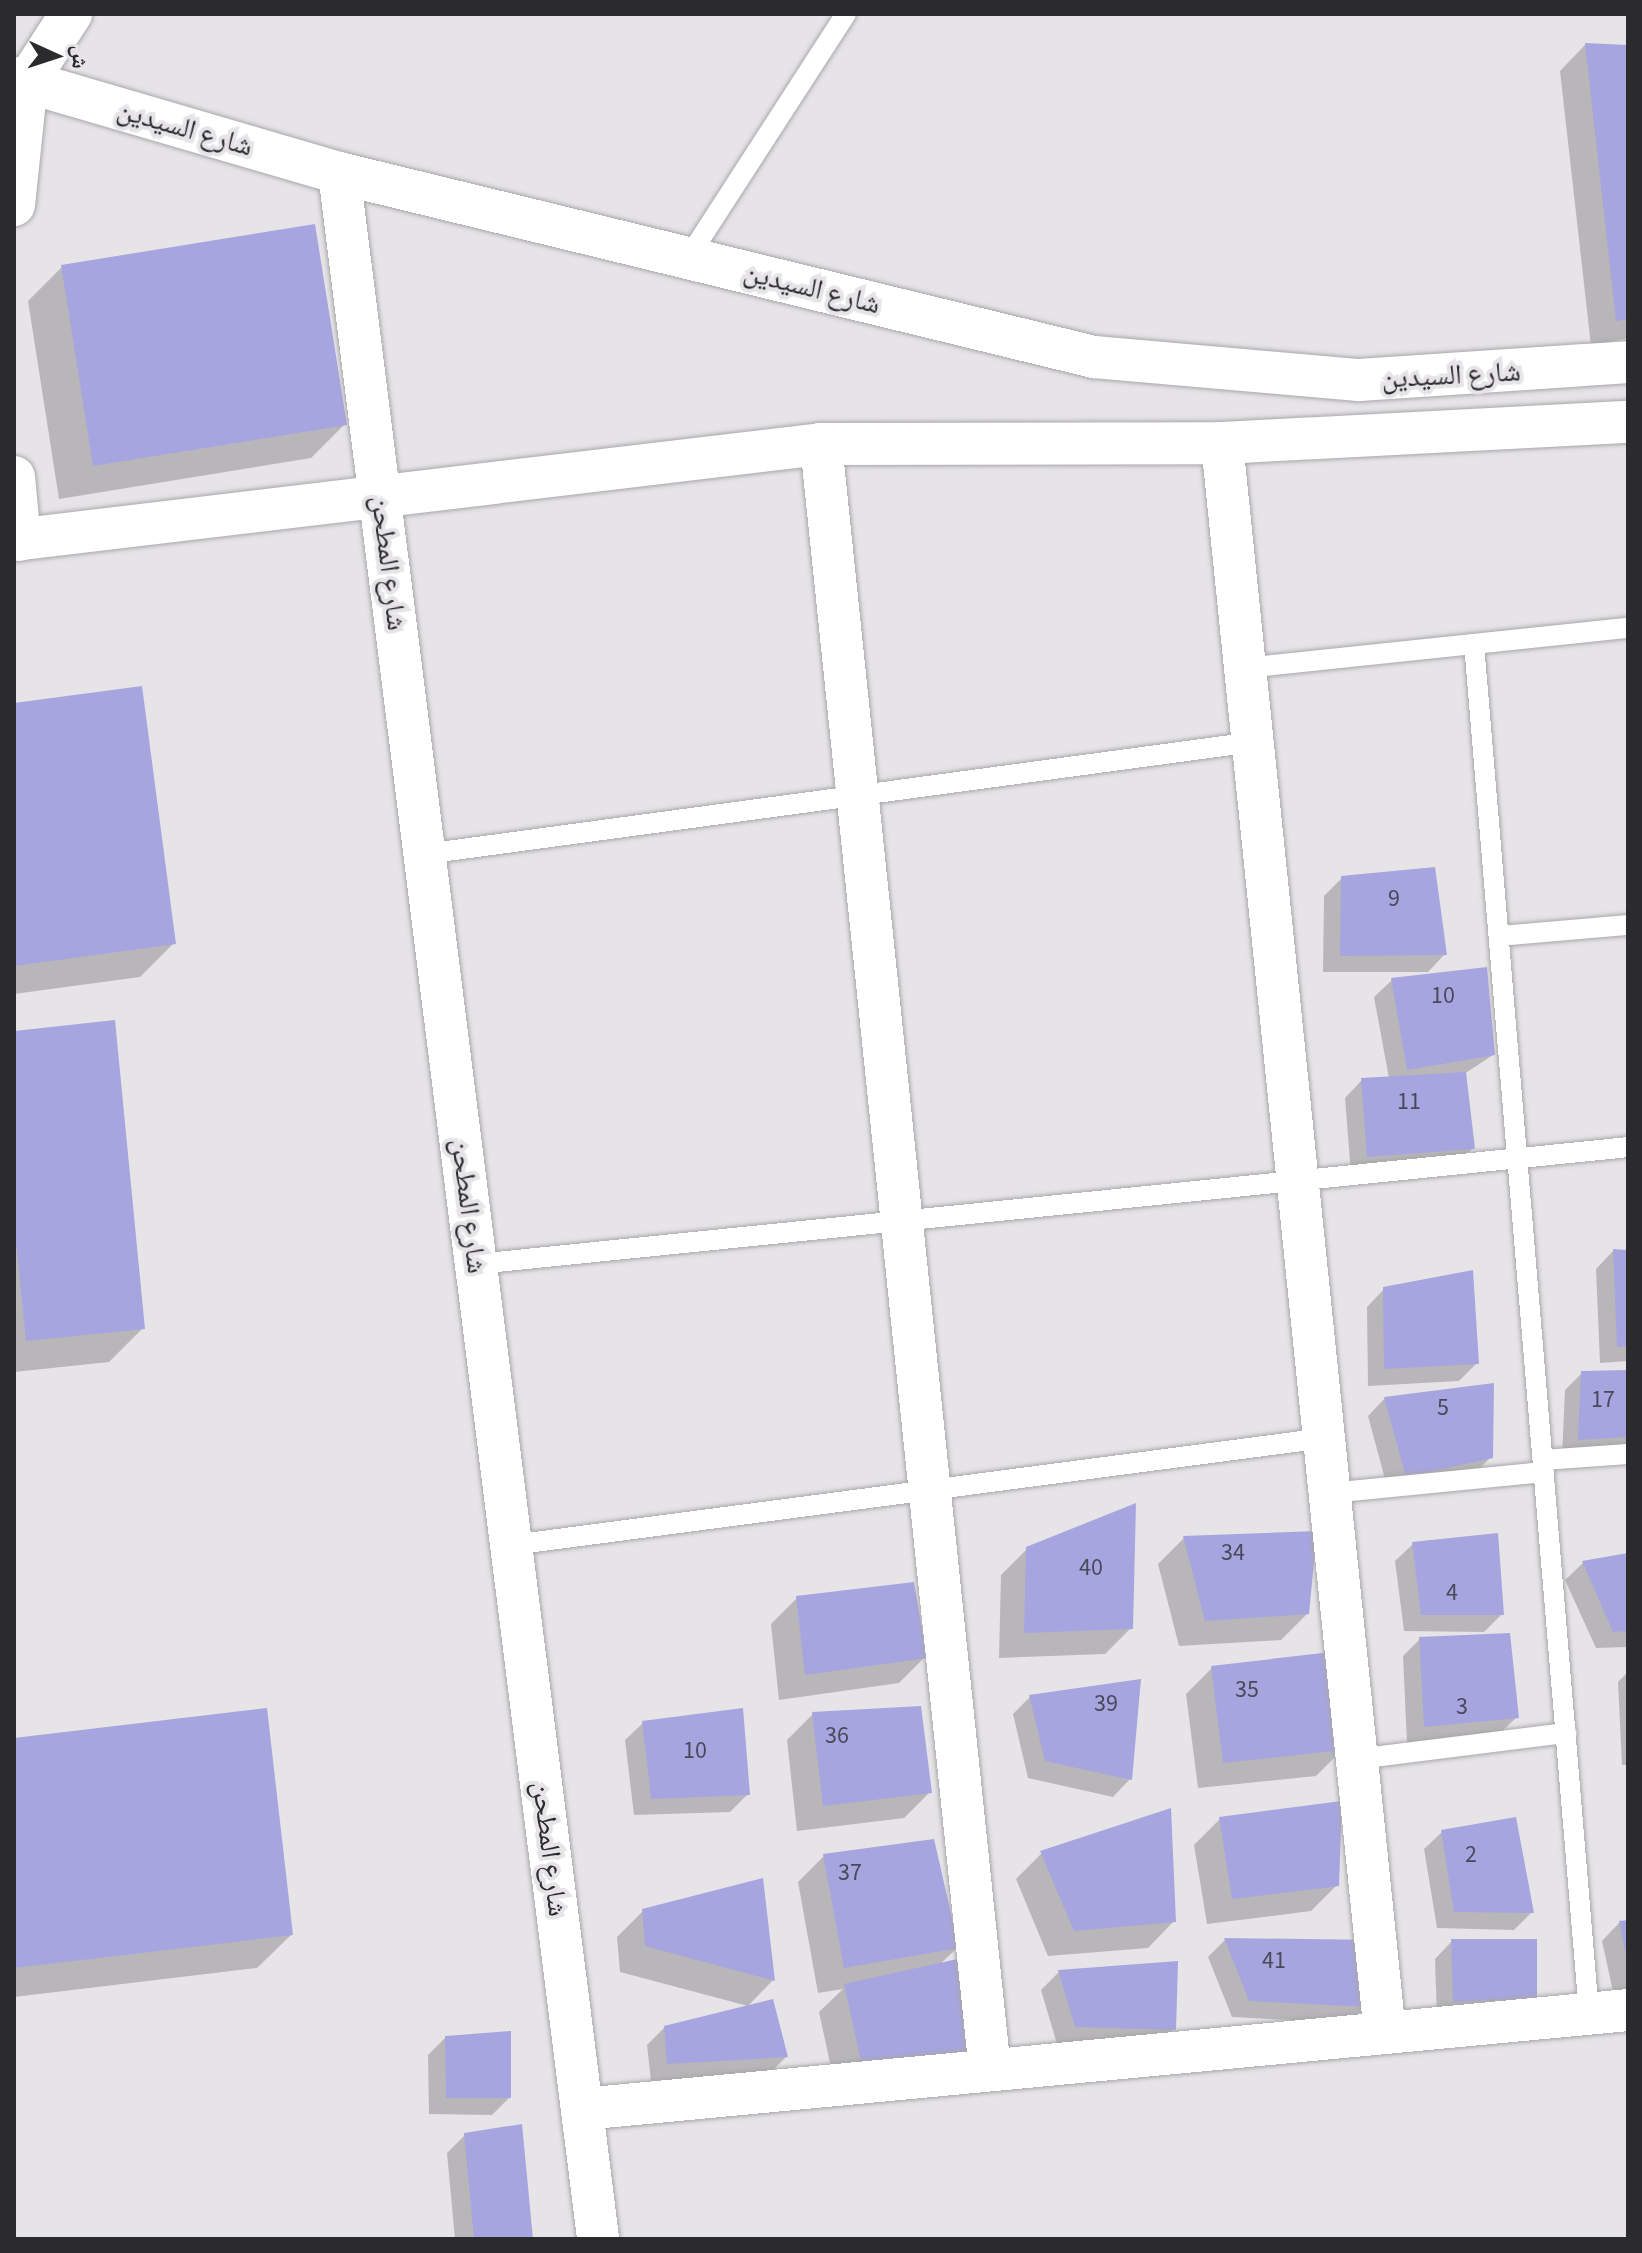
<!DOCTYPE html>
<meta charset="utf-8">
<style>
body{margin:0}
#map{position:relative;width:1642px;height:2253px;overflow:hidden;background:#e6e4e7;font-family:"Source Sans 3","Noto Naskh Arabic",sans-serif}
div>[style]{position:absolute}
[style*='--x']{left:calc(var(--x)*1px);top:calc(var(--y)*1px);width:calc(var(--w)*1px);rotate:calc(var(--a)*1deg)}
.shadow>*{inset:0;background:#0003}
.building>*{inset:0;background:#a7a5df}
.roads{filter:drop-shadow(0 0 2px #a9a7aa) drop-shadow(0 0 2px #a9a7aa)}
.service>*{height:20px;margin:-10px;padding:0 10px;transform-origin:10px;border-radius:10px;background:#fff}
.minor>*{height:42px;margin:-21px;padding:0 21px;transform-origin:21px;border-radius:21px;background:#fff}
span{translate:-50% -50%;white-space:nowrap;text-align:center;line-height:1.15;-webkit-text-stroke:8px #e6e4e7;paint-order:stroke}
.number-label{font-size:24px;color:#4a4959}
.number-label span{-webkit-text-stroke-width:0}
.street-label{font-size:28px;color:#2b2a2c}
.frame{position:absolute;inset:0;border:16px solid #2b2a2c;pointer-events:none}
.north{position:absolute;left:16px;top:16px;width:80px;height:80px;-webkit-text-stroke:6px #e6e4e7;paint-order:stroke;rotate:93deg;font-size:22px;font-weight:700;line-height:32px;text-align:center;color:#2b2a2c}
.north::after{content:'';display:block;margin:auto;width:28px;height:36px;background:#2b2a2c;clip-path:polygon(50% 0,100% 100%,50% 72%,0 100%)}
</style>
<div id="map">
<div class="shadow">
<i style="clip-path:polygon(1585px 45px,1628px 47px,1628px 338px,1591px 346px,1560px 71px)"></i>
<i style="clip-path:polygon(62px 267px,345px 424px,311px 458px,59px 499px,28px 301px)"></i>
<i style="clip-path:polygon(14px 705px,174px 943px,140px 977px,14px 994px)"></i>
<i style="clip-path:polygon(1342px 878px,1445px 954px,1428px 972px,1323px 972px,1324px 896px)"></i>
<i style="clip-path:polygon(1392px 980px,1493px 1055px,1464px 1074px,1473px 1148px,1456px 1165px,1351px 1174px,1345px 1098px,1362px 1080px,1389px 1078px,1374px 997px)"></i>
<i style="clip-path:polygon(14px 1033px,143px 1328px,109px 1362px,14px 1372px)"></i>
<i style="clip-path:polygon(1613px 1251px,1628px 1252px,1628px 1361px,1600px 1363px,1596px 1269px)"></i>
<i style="clip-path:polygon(1384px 1289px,1477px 1363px,1459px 1381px,1368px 1386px,1367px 1307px)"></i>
<i style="clip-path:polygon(1628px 1372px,1628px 1452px,1562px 1456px,1565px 1390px,1582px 1373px)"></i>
<i style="clip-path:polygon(1385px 1398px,1491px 1457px,1473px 1475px,1389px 1494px,1368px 1416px)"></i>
<i style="clip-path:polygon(1184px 1538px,1307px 1614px,1281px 1640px,1179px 1646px,1158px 1564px)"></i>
<i style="clip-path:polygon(1413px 1544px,1502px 1614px,1484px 1632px,1404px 1631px,1395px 1561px)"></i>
<i style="clip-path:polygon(1027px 1549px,1131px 1628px,1105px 1654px,999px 1658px,1001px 1575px)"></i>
<i style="clip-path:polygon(1628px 1555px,1628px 1647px,1596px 1648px,1565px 1580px,1583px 1563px)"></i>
<i style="clip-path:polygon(797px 1598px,925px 1657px,899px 1683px,779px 1700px,771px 1624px)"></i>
<i style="clip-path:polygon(1420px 1639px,1517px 1717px,1499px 1734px,1407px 1743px,1403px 1656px)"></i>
<i style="clip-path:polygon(1212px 1668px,1342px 1750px,1316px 1776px,1198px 1788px,1186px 1694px)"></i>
<i style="clip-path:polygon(1628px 1672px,1628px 1765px,1622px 1765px,1618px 1682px)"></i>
<i style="clip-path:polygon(1030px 1697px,1130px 1779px,1113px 1797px,1028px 1778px,1013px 1714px)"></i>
<i style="clip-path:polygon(813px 1714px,930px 1792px,904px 1818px,797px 1831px,787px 1740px)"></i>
<i style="clip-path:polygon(643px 1723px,748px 1794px,730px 1812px,634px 1815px,625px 1740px)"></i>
<i style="clip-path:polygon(14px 1740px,291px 1935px,257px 1968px,14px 1997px)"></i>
<i style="clip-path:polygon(1220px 1819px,1337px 1885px,1311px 1911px,1207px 1924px,1194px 1845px)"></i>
<i style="clip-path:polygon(1442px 1832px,1532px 1912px,1514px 1930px,1437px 1928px,1424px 1849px)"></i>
<i style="clip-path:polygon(1042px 1853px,1174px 1921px,1148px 1948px,1048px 1956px,1016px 1879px)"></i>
<i style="clip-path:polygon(824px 1856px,957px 1948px,938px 1966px,972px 2055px,835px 2086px,819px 2012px,843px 1989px,818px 1993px,798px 1882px)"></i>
<i style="clip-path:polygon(643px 1911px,773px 1980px,748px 2006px,620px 1972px,617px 1937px)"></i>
<i style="clip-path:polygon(1619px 1923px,1628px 1923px,1628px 1997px,1614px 1996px,1602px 1941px)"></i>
<i style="clip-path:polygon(1225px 1940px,1366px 2006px,1348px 2023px,1232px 2017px,1208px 1957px)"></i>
<i style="clip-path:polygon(1452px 1941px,1535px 1997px,1437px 2019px,1435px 1959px)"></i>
<i style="clip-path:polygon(1176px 1963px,1174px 2029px,1157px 2047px,1057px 2044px,1041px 1990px,1059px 1972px)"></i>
<i style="clip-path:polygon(665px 2027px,786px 2057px,769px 2074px,651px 2081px,647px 2045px)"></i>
<i style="clip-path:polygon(445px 2038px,509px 2098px,492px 2115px,429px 2114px,428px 2055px)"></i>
<i style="clip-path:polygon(465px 2135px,531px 2239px,455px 2239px,447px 2153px)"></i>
</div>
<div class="building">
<i style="clip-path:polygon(1585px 43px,1628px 45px,1628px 319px,1616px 321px)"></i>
<i style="clip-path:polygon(315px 224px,347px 425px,93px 466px,61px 265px)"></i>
<i style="clip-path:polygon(142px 686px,176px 944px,14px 966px,14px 703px)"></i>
<i style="clip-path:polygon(1435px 867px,1447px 955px,1340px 956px,1341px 876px)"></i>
<i style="clip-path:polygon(1487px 967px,1495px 1055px,1407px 1070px,1391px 978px)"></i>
<i style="clip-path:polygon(115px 1020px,145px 1329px,26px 1341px,14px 1222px,14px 1031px)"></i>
<i style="clip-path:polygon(1466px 1072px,1475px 1149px,1367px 1157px,1361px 1078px)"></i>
<i style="clip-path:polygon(1613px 1249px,1628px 1250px,1628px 1346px,1617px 1347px)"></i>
<i style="clip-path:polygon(1473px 1270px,1479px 1364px,1384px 1369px,1383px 1287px)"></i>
<i style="clip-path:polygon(1628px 1370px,1628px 1437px,1578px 1440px,1581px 1371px)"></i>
<i style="clip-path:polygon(1494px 1383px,1493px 1458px,1406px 1477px,1384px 1397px)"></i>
<i style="clip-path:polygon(1136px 1503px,1133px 1629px,1024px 1633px,1026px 1547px)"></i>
<i style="clip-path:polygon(1317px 1531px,1309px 1614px,1205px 1621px,1183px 1536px)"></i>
<i style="clip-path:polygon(1498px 1533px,1504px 1615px,1421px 1615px,1412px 1542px)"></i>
<i style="clip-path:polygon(1628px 1553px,1628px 1631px,1613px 1632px,1582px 1561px)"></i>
<i style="clip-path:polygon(914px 1582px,927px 1658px,805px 1675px,796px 1596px)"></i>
<i style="clip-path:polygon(1510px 1633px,1519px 1718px,1424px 1727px,1419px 1637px)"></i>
<i style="clip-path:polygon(1331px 1652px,1344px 1750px,1223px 1763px,1211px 1666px)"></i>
<i style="clip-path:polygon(1141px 1679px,1132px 1780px,1045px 1761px,1029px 1695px)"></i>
<i style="clip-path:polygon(921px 1706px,932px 1793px,823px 1806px,812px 1712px)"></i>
<i style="clip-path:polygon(267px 1708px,293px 1935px,14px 1968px,14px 1738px)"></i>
<i style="clip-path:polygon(743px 1708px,750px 1795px,651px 1799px,642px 1721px)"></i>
<i style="clip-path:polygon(1342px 1801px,1339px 1886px,1232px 1899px,1219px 1817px)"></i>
<i style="clip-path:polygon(1171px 1808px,1176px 1922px,1074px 1931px,1040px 1851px)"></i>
<i style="clip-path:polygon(1516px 1817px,1534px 1913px,1454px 1912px,1441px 1830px)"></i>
<i style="clip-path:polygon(934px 1839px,959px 1948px,844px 1968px,823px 1854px)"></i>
<i style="clip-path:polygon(763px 1878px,775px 1981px,645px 1946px,642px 1909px)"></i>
<i style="clip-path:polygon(1628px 1920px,1628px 1959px,1627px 1959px,1619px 1921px)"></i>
<i style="clip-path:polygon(1224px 1938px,1376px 1940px,1368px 2007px,1249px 2001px)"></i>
<i style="clip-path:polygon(1451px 1939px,1537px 1939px,1537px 1998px,1453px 2002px)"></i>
<i style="clip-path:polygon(962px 1958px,975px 2056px,861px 2061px,844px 1984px)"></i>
<i style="clip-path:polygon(1178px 1961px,1176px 2030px,1075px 2027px,1058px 1970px)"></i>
<i style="clip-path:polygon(773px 1999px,788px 2057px,667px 2064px,664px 2026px)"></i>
<i style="clip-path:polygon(511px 2031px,511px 2098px,446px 2098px,445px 2036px)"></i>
<i style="clip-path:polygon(522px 2124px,533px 2239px,474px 2239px,464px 2133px)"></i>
</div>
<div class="roads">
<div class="service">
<i style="--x:688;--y:258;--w:291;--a:-57.1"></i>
<i style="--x:1474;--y:644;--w:1374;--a:85.2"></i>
<i style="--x:1245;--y:668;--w:385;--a:-6"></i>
<i style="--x:425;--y:854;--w:836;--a:-7.7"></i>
<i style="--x:1499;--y:936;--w:129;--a:-4.9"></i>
<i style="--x:477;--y:1264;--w:1157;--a:-5.8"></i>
<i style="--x:1543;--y:1460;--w:85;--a:-4"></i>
<i style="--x:1330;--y:1493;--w:215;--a:-5.6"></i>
<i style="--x:512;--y:1545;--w:820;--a:-7.5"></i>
<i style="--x:1357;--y:1759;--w:211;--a:-7.1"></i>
</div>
<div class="minor">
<i style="--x:14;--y:78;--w:339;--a:16.3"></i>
<i style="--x:339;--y:173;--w:777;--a:13.7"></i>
<i style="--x:1094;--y:357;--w:266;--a:5"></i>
<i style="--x:1359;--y:380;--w:270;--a:-3.8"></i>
<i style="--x:339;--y:173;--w:2082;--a:82.85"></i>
<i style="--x:14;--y:205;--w:124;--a:-84"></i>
<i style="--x:27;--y:82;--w:81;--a:-57.1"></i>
<i style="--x:1222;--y:443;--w:1598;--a:84.15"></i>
<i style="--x:821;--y:444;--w:1635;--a:84.07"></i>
<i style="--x:14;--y:477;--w:63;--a:84.6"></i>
<i style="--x:14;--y:540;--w:813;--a:-6.78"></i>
<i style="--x:821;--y:444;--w:401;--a:-0.1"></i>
<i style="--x:1222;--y:443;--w:407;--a:-3"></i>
<i style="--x:583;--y:2109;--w:1050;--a:-5.41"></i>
</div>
</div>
<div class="number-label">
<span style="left:1394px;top:899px">9</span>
<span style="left:1443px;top:996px">10</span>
<span style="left:1409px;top:1102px">11</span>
<span style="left:1603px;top:1400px">17</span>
<span style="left:1443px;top:1408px">5</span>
<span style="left:1233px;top:1553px">34</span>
<span style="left:1091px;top:1568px">40</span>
<span style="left:1452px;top:1593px">4</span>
<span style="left:1247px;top:1690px">35</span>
<span style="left:1106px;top:1704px">39</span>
<span style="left:1462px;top:1707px">3</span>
<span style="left:837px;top:1736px">36</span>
<span style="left:695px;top:1751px">10</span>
<span style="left:1471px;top:1855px">2</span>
<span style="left:850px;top:1873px">37</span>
<span style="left:1274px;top:1961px">41</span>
</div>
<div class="street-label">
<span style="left:185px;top:128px;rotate:16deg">شارع السيدين</span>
<span style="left:812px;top:288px;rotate:14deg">شارع السيدين</span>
<span style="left:1451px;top:375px;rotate:-3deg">شارع السيدين</span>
<span style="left:389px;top:563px;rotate:83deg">شارع المطحن</span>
<span style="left:469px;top:1206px;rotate:83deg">شارع المطحن</span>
<span style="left:550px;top:1849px;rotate:83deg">شارع المطحن</span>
</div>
<div class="frame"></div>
<div class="north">ش</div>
</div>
